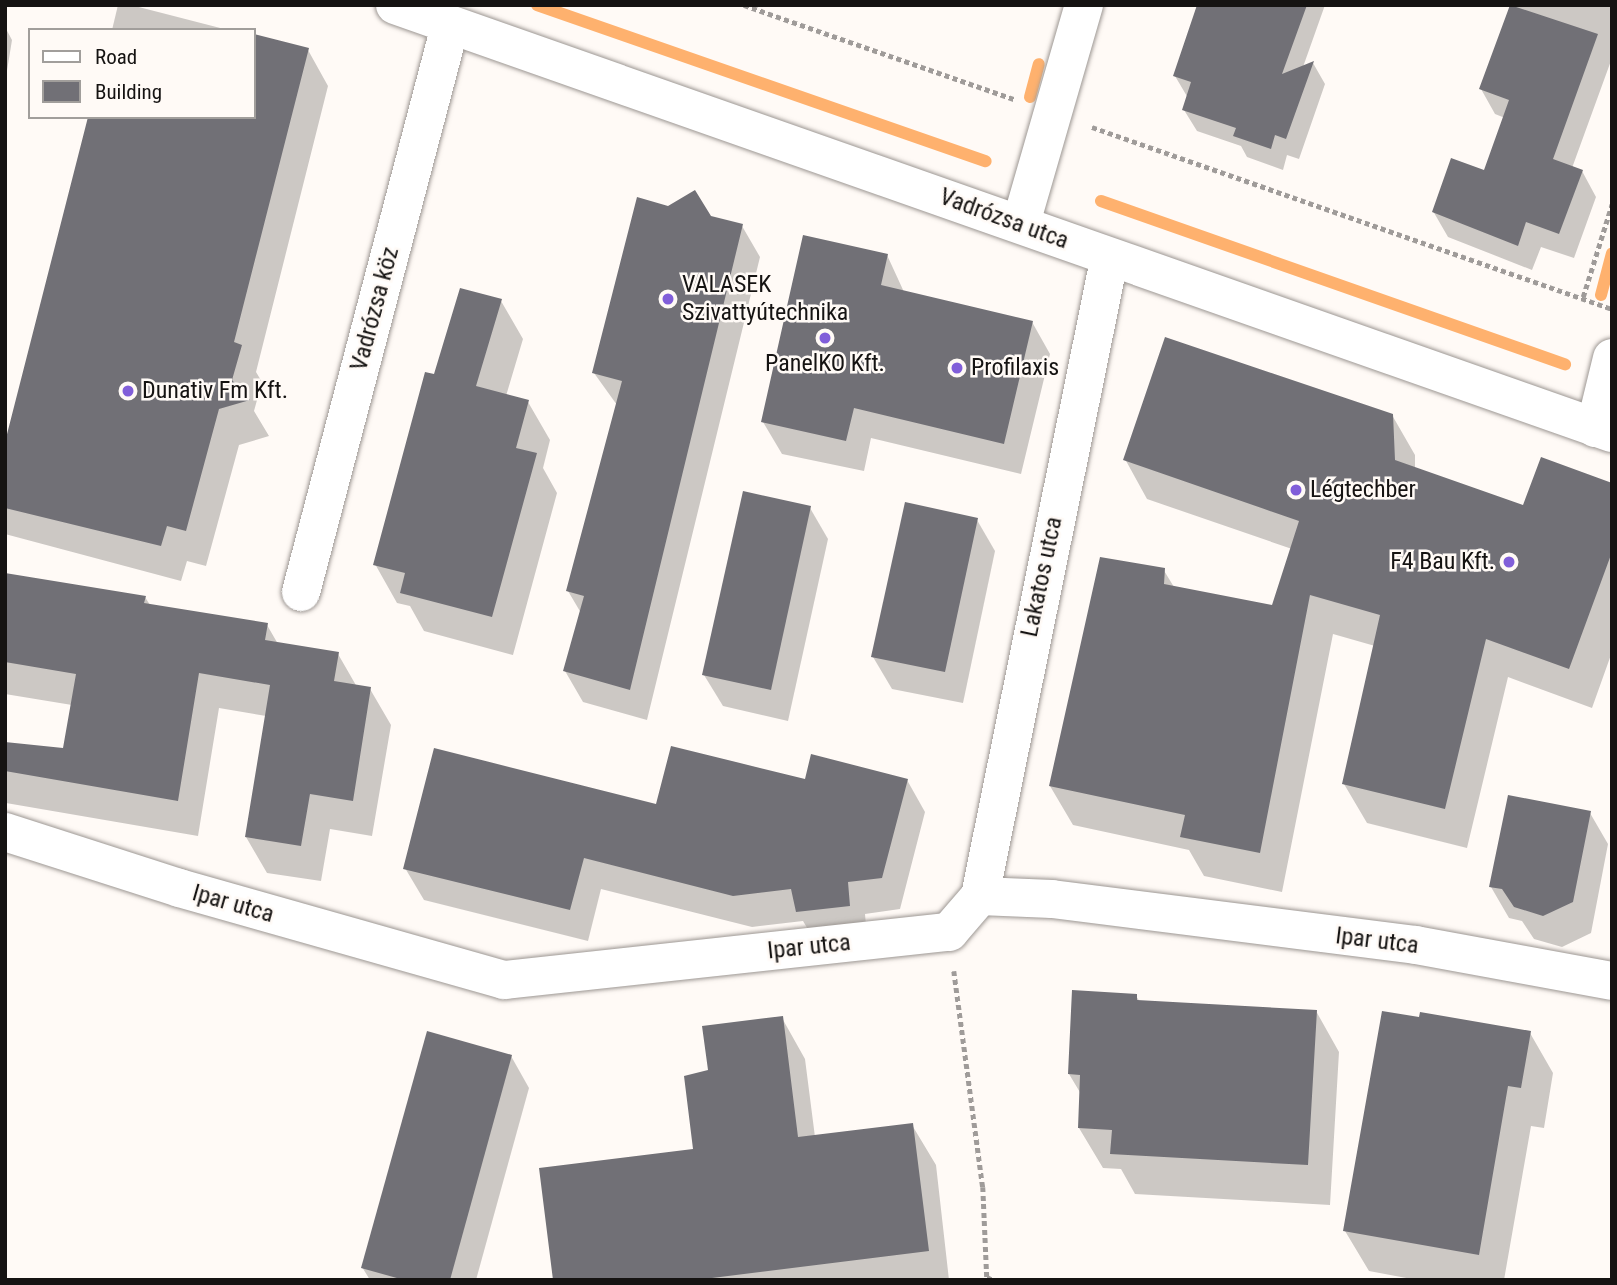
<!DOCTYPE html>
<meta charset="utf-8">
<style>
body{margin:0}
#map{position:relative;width:1617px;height:1285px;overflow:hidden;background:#fffaf6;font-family:"Roboto Condensed",sans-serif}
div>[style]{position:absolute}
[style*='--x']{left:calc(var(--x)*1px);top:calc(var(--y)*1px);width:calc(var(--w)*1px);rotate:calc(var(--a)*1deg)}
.shadow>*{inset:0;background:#0003}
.stream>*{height:12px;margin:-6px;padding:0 6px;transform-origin:6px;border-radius:6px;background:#feb16e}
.building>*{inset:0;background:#717076}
.path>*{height:4.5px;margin-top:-2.25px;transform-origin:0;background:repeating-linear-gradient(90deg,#9f9b99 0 5px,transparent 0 8.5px)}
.roads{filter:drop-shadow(0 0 2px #9d9793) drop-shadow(0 0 2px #9d9793)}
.minor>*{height:38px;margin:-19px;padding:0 19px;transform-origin:19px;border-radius:19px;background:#fff}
.dots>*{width:19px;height:19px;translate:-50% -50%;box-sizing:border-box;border:4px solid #fffaf6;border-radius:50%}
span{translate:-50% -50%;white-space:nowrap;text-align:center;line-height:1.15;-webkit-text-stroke:5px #fffaf6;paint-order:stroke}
.street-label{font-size:24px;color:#151312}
.poi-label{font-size:24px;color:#151312}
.left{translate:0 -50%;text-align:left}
.right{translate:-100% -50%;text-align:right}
.frame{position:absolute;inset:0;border:7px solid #151312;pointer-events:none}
.legend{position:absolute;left:28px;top:28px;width:228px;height:91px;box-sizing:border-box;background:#fffaf6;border:2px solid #a19e9b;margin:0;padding:9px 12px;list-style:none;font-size:21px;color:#151312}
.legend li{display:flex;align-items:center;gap:14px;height:35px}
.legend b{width:35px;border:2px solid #a19e9b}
</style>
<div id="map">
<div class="shadow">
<i style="clip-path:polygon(118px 5px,131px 5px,228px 30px,112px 30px)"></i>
<i style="clip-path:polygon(1200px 5px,1325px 5px,1303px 67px,1313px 63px,1325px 84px,1299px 159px,1287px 155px,1283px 170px,1247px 157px,1241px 146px,1197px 131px,1184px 110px,1188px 98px,1175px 76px)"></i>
<i style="clip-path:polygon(1512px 5px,1612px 5px,1612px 58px,1572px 168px,1582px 171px,1596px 197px,1574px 258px,1541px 247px,1532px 270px,1448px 237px,1433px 211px,1485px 172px,1505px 118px,1495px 114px,1481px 89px)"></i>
<i style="clip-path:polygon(5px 27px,12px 40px,5px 83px)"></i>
<i style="clip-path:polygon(254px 36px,308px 50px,328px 86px,256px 372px,262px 382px,254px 411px,269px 436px,239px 445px,206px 566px,187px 561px,181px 581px,5px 534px,5px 448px,254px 117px)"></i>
<i style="clip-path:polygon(742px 226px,760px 257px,647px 720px,583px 702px,565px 671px,581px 613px,568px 591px,617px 405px,594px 373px)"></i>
<i style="clip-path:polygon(887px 255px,904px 292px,1032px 322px,1050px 354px,1021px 474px,871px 438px,864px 471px,782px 454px,763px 422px)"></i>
<i style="clip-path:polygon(501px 301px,523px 339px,506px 396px,528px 402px,550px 440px,543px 468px,557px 493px,513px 655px,424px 631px,410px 606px,397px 603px,375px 564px,435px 376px)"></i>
<i style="clip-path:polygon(1392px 415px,1415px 455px,1415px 469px,1524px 508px,1612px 484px,1612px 652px,1592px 708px,1508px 677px,1467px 848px,1367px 823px,1344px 784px,1375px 646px,1333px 634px,1282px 892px,1204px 876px,1189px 850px,1073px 825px,1050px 786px,1163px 569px,1174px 587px,1273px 607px,1292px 549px,1147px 499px,1125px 459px)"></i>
<i style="clip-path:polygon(810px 508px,828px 539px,788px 721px,723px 706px,704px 675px)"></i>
<i style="clip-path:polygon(977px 520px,995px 551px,963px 703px,892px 689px,873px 657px)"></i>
<i style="clip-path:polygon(5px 575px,145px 597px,150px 605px,267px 625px,278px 644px,338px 654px,357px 687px,370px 689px,391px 725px,372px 836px,330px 829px,321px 881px,267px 873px,246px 837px,266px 716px,219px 708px,198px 836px,6px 803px,5px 744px,64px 750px,72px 705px,5px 694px)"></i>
<i style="clip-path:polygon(907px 780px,925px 812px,900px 909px,865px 914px,867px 937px,816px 943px,803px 921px,752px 927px,601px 889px,588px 941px,424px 900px,405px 868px,657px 806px,806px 781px)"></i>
<i style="clip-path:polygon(1590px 813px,1608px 844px,1591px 933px,1562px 947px,1534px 939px,1522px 921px,1509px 918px,1491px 887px)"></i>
<i style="clip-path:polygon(1136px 996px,1140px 1002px,1316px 1011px,1339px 1052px,1330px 1205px,1135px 1194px,1121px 1169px,1103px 1168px,1079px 1128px,1081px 1094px,1069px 1074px)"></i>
<i style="clip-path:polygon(782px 1018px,805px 1059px,815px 1137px,912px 1125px,936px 1165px,949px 1280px,554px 1280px,695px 1151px,710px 1072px)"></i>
<i style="clip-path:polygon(1530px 1033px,1553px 1073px,1544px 1128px,1531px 1126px,1504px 1280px,1417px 1280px,1369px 1271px,1345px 1231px)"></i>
<i style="clip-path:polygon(511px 1056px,529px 1088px,476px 1280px,370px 1280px,362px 1267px)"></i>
</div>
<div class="stream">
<i style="--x:537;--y:5;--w:475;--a:19.2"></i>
<i style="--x:1030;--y:97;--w:34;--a:-75"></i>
<i style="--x:1101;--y:201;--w:492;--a:19.4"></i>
<i style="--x:1601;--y:295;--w:43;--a:-75.3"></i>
</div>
<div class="building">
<i style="clip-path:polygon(1197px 5px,1307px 5px,1282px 74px,1314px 61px,1286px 139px,1275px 135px,1271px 149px,1233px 136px,1236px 128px,1182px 110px,1191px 82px,1173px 76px)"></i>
<i style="clip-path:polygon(1510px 5px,1598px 34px,1553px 159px,1583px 170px,1559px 234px,1526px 222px,1518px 246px,1432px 212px,1451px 158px,1484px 170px,1509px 100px,1479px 89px)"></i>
<i style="clip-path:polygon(254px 34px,309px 48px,234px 342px,242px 345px,232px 380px,250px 400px,219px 409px,186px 531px,167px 526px,161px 546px,5px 508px,5px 442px,88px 117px,254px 117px)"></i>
<i style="clip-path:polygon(695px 190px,711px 216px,743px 224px,630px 690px,563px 671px,584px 596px,566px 591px,622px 381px,592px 373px,637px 197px,668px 206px)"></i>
<i style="clip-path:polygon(803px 235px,888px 254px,881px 285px,1033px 321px,1004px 444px,854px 408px,846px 441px,761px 422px)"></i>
<i style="clip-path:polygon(460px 288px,502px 299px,476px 386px,529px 400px,516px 448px,537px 453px,492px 617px,400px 593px,405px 573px,373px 565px,425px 372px,434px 374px)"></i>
<i style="clip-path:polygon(1165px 337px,1393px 414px,1395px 460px,1523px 505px,1541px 457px,1612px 483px,1612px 552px,1569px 669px,1486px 639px,1445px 809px,1342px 784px,1380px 615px,1310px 595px,1260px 853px,1180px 837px,1185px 815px,1049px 786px,1100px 557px,1165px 568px,1164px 584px,1272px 605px,1299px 521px,1123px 460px)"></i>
<i style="clip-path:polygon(743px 491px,811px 506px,771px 690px,702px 675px)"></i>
<i style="clip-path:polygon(905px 502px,978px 518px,945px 672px,871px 657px)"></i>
<i style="clip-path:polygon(5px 573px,146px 596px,144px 603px,268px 623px,265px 640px,339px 652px,334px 681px,371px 687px,353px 801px,310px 794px,301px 846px,245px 837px,270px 685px,199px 673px,178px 801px,5px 771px,5px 742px,63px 748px,76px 674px,5px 662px)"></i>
<i style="clip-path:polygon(671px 746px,805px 779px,811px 754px,908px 779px,882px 878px,848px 882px,850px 906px,796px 912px,791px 889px,733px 896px,584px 858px,570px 910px,403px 869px,434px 748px,656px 804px)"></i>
<i style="clip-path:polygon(1508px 795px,1591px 811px,1573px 902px,1543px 916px,1514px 907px,1502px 889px,1489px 887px)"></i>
<i style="clip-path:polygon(1072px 990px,1137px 994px,1137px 1000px,1317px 1010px,1308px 1165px,1110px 1154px,1112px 1130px,1078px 1128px,1080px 1075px,1068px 1074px)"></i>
<i style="clip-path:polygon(1382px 1011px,1419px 1017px,1420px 1012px,1531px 1031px,1521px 1088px,1508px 1086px,1479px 1255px,1343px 1231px)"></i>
<i style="clip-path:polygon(783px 1016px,798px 1137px,913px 1123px,929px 1251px,696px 1280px,553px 1280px,539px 1168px,693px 1149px,684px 1076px,708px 1070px,702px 1026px)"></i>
<i style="clip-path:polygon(427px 1031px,512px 1055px,450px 1280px,404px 1280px,361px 1268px)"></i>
</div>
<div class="path">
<i style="--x:744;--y:5;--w:286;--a:19.2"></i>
<i style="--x:1092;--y:127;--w:551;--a:19.29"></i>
<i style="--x:1583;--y:297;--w:97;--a:-72.7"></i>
<i style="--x:954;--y:971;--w:218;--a:82.4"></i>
<i style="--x:983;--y:1187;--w:90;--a:87.5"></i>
<i style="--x:987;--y:1277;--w:7;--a:27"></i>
</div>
<div class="roads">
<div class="minor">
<i style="--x:395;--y:5;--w:1290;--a:19.38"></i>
<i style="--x:1021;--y:223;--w:227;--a:-73.9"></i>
<i style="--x:1595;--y:428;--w:72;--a:-76.3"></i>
<i style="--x:301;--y:592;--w:585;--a:-75.25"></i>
<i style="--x:5;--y:832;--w:183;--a:17.8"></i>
<i style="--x:179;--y:888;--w:338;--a:15.8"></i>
<i style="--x:504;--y:980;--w:448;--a:-6.2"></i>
<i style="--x:949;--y:932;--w:48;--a:-49.3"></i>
<i style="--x:980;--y:896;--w:72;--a:2.4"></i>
<i style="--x:1052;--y:899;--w:367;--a:7.2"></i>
<i style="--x:1416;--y:945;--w:199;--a:10.4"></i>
<i style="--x:980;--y:896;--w:649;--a:-78.53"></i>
</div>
</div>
<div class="dots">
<i style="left:668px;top:299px;background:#815ed9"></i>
<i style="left:825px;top:338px;background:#815ed9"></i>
<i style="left:957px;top:368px;background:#815ed9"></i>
<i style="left:128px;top:391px;background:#815ed9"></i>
<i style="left:1296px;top:490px;background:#815ed9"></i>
<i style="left:1509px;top:562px;background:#815ed9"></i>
</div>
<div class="street-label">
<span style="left:1004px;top:219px;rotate:20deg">Vadrózsa utca</span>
<span style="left:375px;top:309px;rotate:-75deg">Vadrózsa köz</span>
<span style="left:1042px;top:577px;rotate:-78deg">Lakatos utca</span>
<span style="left:233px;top:904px;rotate:16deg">Ipar utca</span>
<span style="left:1377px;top:941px;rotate:7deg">Ipar utca</span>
<span style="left:809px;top:947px;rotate:-6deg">Ipar utca</span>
</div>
<div class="poi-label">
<span class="left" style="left:682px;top:299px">VALASEK<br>Szivattyútechnika</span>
<span style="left:825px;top:364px">PanelKO Kft.</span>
<span class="left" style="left:971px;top:368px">Profilaxis</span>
<span class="left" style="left:142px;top:391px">Dunativ Fm Kft.</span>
<span class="left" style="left:1310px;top:490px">Légtechber</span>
<span class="right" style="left:1495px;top:562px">F4 Bau Kft.</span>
</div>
<div class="frame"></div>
<ul class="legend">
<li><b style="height:9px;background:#fff"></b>Road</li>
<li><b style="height:19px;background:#717076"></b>Building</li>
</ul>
</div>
